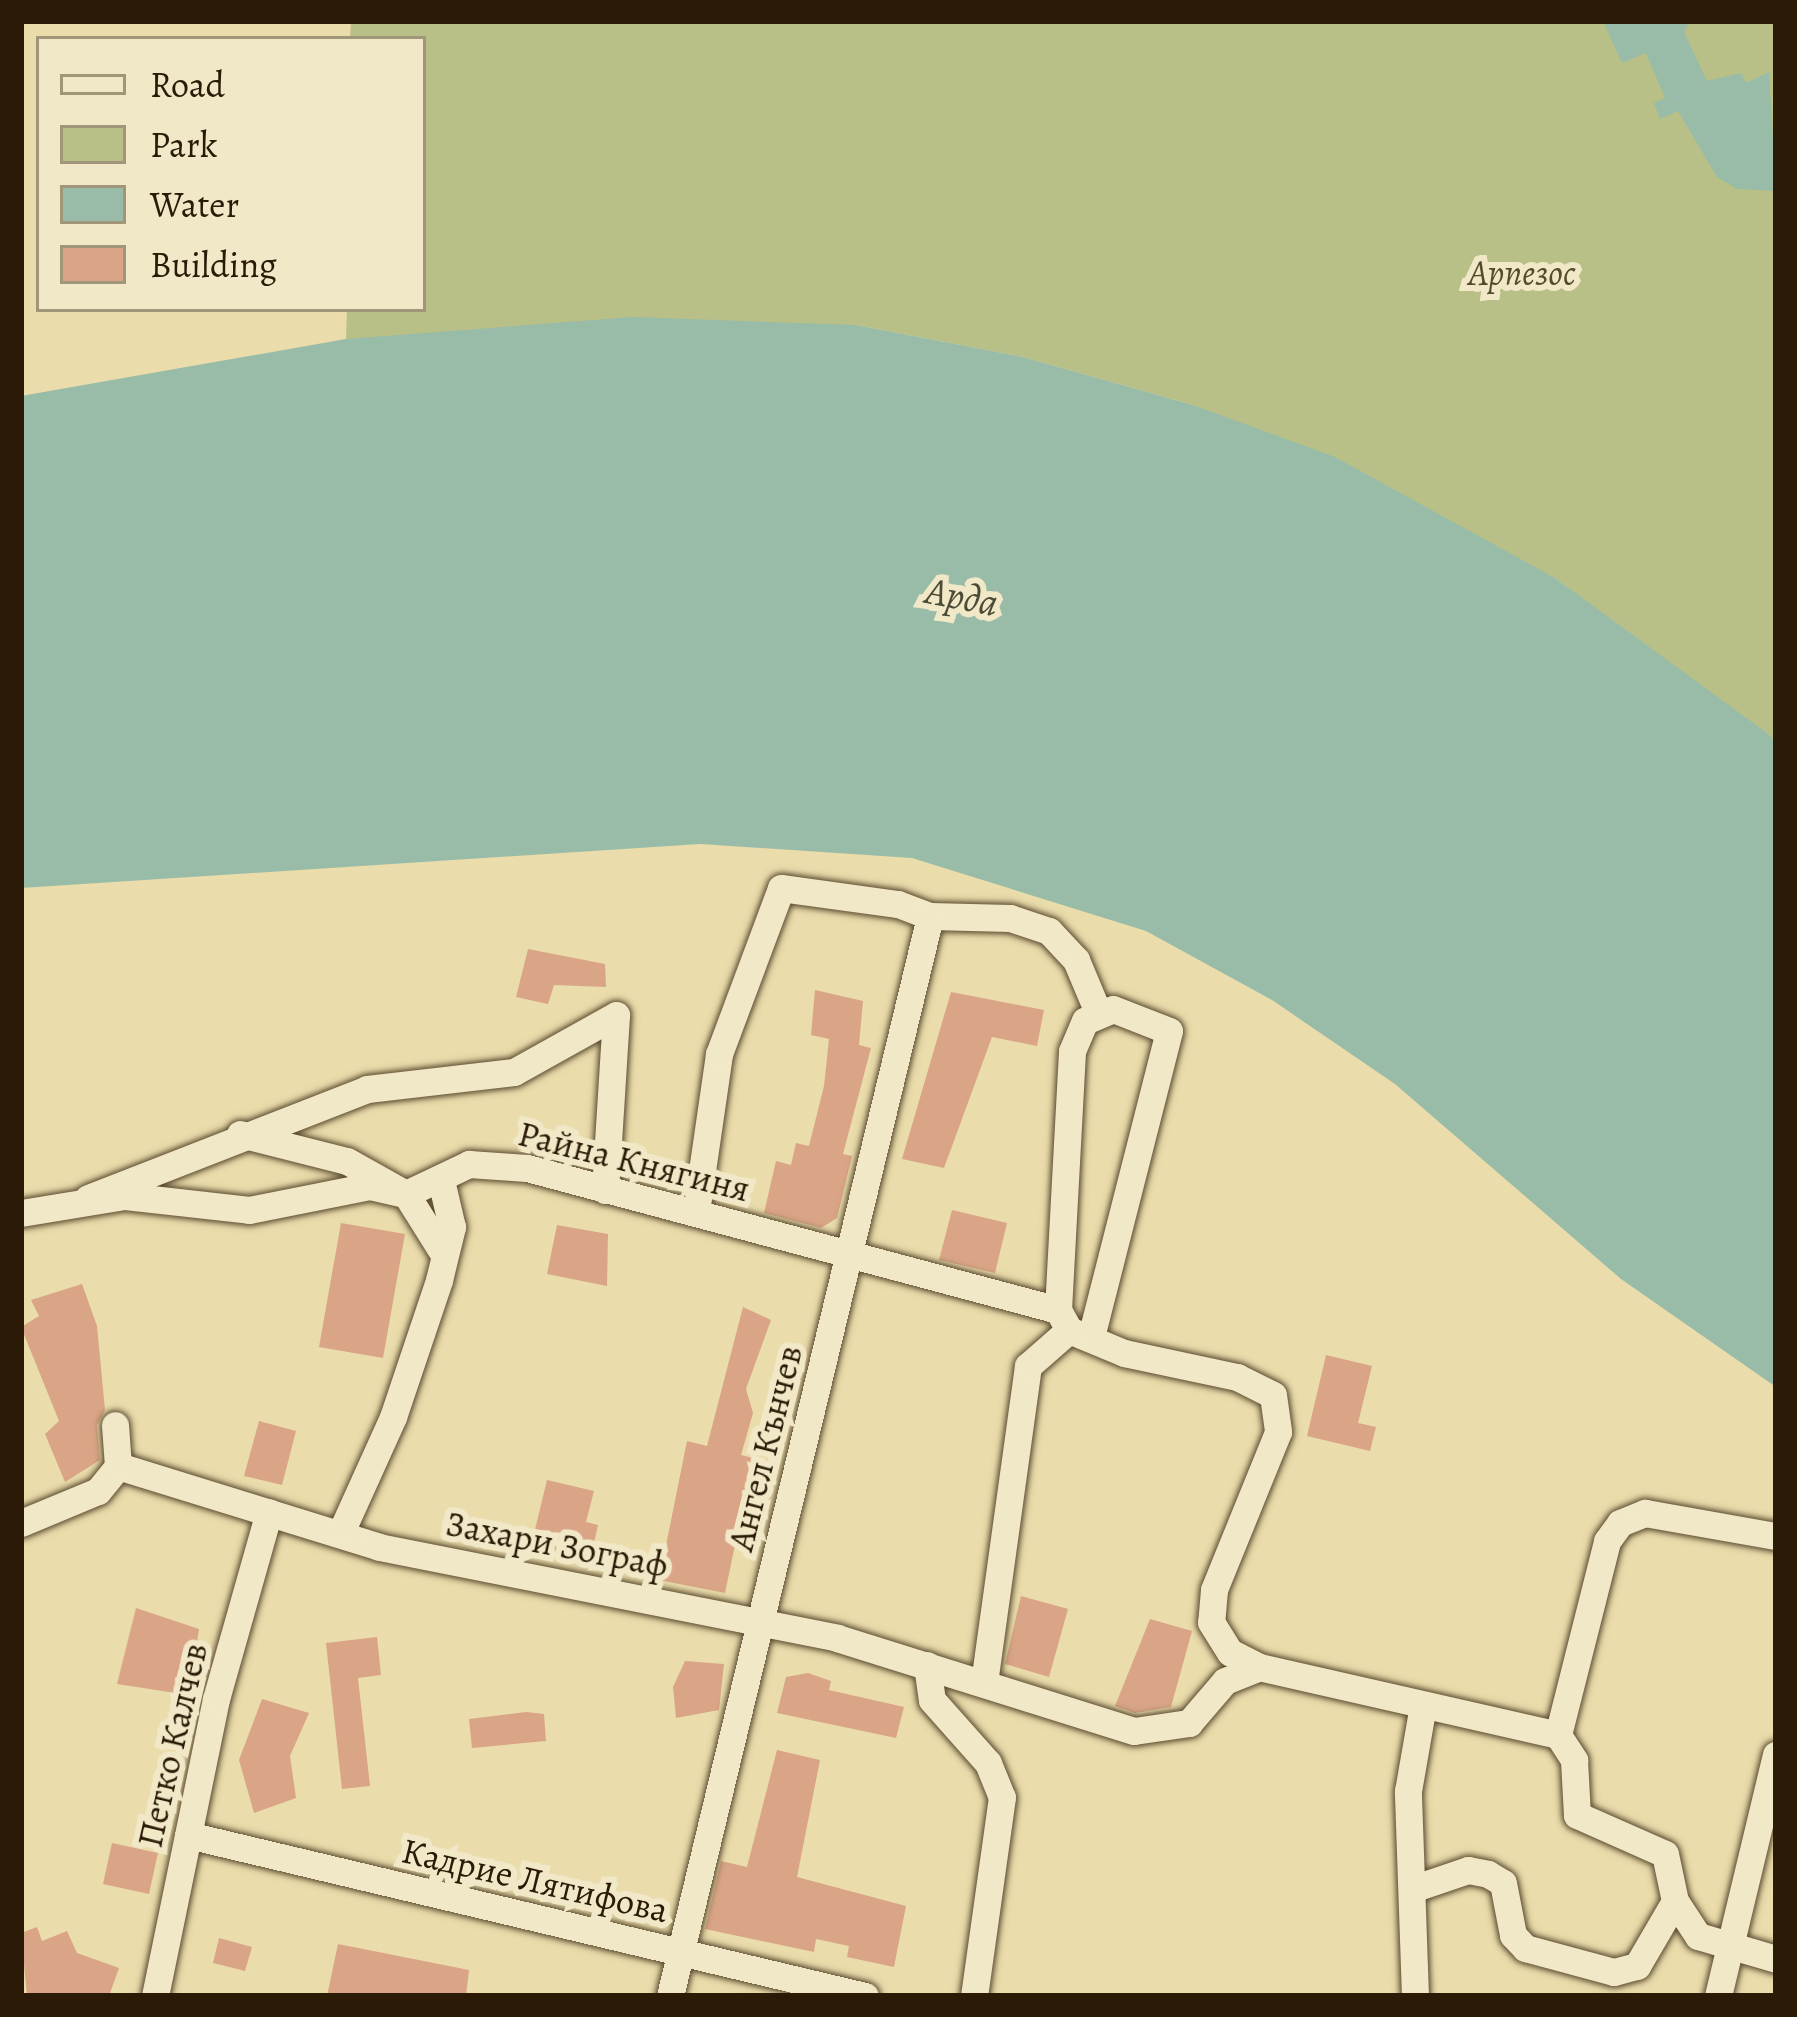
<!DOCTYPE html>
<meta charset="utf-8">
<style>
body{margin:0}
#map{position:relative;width:1797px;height:2017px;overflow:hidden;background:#eadcab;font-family:Alegreya,serif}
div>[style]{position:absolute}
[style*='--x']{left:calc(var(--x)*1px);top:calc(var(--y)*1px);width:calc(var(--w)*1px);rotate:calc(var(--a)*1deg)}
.green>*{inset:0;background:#b8c088}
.water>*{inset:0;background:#98bca7}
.building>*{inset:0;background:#d9a586}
.roads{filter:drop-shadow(0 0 3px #5a4a2f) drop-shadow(0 0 3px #5a4a2f)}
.minor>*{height:27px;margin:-13.5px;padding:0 13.5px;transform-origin:13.5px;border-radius:13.5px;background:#f1e8c8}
span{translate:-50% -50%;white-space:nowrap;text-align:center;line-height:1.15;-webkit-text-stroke:12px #f1e8c8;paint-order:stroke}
.park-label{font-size:36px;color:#554c2d;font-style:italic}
.street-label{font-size:36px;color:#2a1a06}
.water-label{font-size:39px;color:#4b4b36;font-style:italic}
.frame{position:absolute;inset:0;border:24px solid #2a1a06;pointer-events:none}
.legend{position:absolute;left:36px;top:36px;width:390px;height:276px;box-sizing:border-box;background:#f1e8c8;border:3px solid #a1967a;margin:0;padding:15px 21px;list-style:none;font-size:36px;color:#2a1a06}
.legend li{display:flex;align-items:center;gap:24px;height:60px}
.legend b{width:60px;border:3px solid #a1967a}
</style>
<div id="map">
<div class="green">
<i style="clip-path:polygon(351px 21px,1776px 21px,1776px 743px,1555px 578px,1193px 405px,1023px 357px,856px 325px,346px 339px,347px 309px,423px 309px,423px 39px,350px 39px)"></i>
</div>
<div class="water">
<i style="clip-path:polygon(1603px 21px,1690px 21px,1684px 32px,1707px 81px,1741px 73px,1746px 83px,1769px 72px,1776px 191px,1737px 189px,1717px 177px,1678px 111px,1660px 119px,1654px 103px,1665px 98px,1646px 53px,1622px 63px)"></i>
<i style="clip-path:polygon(633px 317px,856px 325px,1023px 357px,1193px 405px,1335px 457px,1555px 578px,1767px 733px,1776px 743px,1776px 1387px,1621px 1279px,1395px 1084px,1272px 1000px,1146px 931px,912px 858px,700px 844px,21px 888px,21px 396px,346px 339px)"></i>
</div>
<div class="building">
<i style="clip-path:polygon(528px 949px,605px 964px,606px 987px,554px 985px,548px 1004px,516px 997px)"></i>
<i style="clip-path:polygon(815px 990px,863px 1001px,859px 1045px,871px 1048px,843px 1154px,852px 1156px,837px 1218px,821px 1228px,764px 1213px,776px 1161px,791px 1165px,796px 1143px,809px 1146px,824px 1086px,829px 1039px,811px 1035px)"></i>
<i style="clip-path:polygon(951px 992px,1044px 1010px,1037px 1046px,992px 1037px,944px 1168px,902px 1159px)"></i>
<i style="clip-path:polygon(952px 1210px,1007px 1223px,995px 1273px,939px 1260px)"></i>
<i style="clip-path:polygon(341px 1223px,405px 1234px,383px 1358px,319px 1347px)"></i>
<i style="clip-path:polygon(557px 1225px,608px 1234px,607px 1286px,547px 1274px)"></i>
<i style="clip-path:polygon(82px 1284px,97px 1326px,105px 1410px,97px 1425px,100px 1460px,65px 1482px,45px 1434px,59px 1421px,21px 1327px,39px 1316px,31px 1300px)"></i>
<i style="clip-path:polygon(743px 1307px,771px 1320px,746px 1389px,753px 1413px,741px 1455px,753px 1458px,725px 1593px,659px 1580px,687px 1441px,707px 1446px)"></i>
<i style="clip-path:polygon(1326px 1355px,1372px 1366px,1358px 1423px,1376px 1427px,1370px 1451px,1307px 1436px)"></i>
<i style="clip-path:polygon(259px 1421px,296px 1431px,282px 1485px,244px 1476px)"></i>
<i style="clip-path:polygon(547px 1480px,594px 1491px,586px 1522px,598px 1525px,590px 1560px,531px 1546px)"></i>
<i style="clip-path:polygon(1021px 1596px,1068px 1609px,1049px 1677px,1005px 1664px)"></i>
<i style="clip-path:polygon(136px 1608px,199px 1629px,191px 1683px,182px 1694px,117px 1684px)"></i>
<i style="clip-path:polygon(1150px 1619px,1192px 1631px,1171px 1707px,1135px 1713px,1115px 1706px)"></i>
<i style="clip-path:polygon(377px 1637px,381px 1675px,358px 1678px,370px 1786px,342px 1789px,326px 1643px)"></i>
<i style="clip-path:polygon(685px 1661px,724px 1664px,719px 1710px,676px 1718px,673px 1687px)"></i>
<i style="clip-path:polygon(808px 1673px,831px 1681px,829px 1690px,904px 1707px,896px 1738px,777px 1713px,786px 1677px)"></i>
<i style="clip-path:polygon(262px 1699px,309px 1713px,290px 1756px,296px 1798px,254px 1813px,239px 1760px)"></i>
<i style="clip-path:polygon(526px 1712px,544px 1714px,546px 1741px,472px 1748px,469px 1719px)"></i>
<i style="clip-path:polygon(777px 1750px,820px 1760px,797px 1877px,906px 1906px,894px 1967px,847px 1957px,849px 1946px,816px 1939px,814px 1952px,705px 1929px,721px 1861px,747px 1867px)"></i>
<i style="clip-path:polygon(112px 1843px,158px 1853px,149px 1894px,103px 1884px)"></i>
<i style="clip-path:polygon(37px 1927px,42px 1941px,67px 1931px,77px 1953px,119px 1968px,109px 1996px,27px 1996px,21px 1933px)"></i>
<i style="clip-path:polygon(219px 1938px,252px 1947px,245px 1971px,213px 1963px)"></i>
<i style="clip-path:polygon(338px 1944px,469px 1970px,466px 1996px,327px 1996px)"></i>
</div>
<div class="roads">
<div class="minor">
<i style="--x:240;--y:1134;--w:110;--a:14.2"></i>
<i style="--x:347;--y:1161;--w:68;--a:29.2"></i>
<i style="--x:406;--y:1194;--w:70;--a:-25.5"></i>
<i style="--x:469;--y:1164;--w:58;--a:3.9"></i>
<i style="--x:527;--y:1168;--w:550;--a:14.97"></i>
<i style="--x:1058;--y:1310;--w:23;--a:61"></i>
<i style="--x:1069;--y:1330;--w:60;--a:22.7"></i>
<i style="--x:1124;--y:1353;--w:116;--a:12"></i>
<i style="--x:1237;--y:1377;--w:40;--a:26.6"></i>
<i style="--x:1273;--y:1395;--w:37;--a:82"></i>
<i style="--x:1278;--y:1432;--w:170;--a:112.1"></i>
<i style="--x:1214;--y:1590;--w:32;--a:95"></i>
<i style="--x:1211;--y:1622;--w:36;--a:58"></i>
<i style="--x:1230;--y:1652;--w:33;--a:27"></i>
<i style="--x:1259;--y:1667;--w:307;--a:12.8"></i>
<i style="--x:1558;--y:1735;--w:30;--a:57"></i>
<i style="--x:1574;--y:1760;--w:55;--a:86.9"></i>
<i style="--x:1577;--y:1815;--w:96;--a:23.9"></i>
<i style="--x:1665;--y:1854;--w:48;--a:78"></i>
<i style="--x:1675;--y:1901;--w:42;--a:56.7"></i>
<i style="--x:1698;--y:1936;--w:81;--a:16.4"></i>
<i style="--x:605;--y:1190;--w:175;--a:-86.4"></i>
<i style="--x:88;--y:1198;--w:300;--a:-21.3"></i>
<i style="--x:367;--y:1089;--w:148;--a:-6.6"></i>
<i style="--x:514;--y:1072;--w:117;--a:-29.2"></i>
<i style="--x:696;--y:1212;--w:160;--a:-81.7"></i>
<i style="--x:719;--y:1054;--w:177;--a:-69.5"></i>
<i style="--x:781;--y:888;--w:118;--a:7.8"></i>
<i style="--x:898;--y:904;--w:34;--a:21"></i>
<i style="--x:930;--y:916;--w:80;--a:1.4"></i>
<i style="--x:1010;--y:918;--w:41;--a:18.4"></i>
<i style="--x:1049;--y:931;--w:40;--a:47"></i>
<i style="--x:1076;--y:960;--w:54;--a:67.2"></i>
<i style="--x:21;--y:1213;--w:105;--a:-9.3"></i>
<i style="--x:125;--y:1196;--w:125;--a:6.4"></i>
<i style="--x:249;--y:1210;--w:123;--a:-11.2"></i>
<i style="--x:370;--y:1186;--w:37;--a:13"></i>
<i style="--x:406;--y:1194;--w:70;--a:57.9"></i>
<i style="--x:1058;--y:1310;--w:259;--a:-86.9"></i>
<i style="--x:1072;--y:1051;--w:33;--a:-67"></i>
<i style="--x:1085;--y:1021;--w:30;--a:-23"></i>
<i style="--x:1113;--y:1009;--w:60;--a:21.4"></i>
<i style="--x:1169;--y:1031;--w:317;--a:104.3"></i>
<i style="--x:118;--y:1466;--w:273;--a:17.2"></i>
<i style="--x:379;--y:1547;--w:467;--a:11.2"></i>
<i style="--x:837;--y:1638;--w:311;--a:17.4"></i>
<i style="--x:1134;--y:1731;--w:56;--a:-8.3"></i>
<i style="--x:1189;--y:1723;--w:55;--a:-49.4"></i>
<i style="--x:1225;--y:1681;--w:37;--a:-22"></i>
<i style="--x:21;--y:1523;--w:83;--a:-22.6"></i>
<i style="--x:98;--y:1491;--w:32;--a:-51"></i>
<i style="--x:118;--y:1466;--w:41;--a:-94.2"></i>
<i style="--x:342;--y:1530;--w:124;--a:-65.7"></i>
<i style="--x:393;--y:1417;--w:145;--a:-71.4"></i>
<i style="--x:439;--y:1280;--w:55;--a:-76.2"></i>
<i style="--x:452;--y:1227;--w:48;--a:-103.2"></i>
<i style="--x:927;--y:1665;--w:35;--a:82"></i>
<i style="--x:932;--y:1700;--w:84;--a:48.4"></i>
<i style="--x:988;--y:1763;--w:37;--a:68"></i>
<i style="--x:1002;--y:1797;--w:201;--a:98"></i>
<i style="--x:984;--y:1683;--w:320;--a:-82.1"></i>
<i style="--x:1028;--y:1366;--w:55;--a:-41.3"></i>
<i style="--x:1558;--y:1735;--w:200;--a:-75.8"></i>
<i style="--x:1607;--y:1541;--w:22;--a:-54"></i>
<i style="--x:1620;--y:1523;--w:27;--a:-22"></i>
<i style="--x:1645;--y:1513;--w:133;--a:10"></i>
<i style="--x:188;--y:1835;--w:696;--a:13.38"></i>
<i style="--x:1415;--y:1888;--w:56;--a:-18.8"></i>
<i style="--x:1468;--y:1870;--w:20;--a:11"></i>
<i style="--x:1488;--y:1874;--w:17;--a:31"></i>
<i style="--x:1503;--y:1883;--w:53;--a:79.1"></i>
<i style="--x:1513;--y:1935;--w:18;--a:47"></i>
<i style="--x:1525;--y:1948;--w:92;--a:15.1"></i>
<i style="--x:1614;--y:1972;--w:24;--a:-15"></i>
<i style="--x:1637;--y:1966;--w:75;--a:-59.7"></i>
<i style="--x:155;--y:1996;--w:303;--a:-78.4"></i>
<i style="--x:216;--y:1699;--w:194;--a:-74.2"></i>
<i style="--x:670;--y:1996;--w:1111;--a:-76.46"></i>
<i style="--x:1415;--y:1996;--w:205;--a:-92"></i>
<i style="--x:1408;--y:1791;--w:87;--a:-80.1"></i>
<i style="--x:1718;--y:1996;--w:248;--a:-76.5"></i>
</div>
</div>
<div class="park-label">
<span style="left:1522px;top:273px">Арпезос</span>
</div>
<div class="street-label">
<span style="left:634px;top:1161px;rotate:14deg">Райна Княгиня</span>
<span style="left:765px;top:1448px;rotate:-76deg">Ангел Кънчев</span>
<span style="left:557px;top:1544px;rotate:11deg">Захари Зограф</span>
<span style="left:172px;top:1745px;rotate:-77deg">Петко Калчев</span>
<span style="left:535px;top:1880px;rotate:13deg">Кадрие Лятифова</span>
</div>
<div class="water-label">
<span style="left:962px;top:597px;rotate:11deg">Арда</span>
</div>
<div class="frame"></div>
<ul class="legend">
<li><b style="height:15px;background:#f1e8c8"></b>Road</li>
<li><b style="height:33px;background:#b8c088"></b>Park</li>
<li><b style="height:33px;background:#98bca7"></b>Water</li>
<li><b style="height:33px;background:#d9a586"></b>Building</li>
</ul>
</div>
